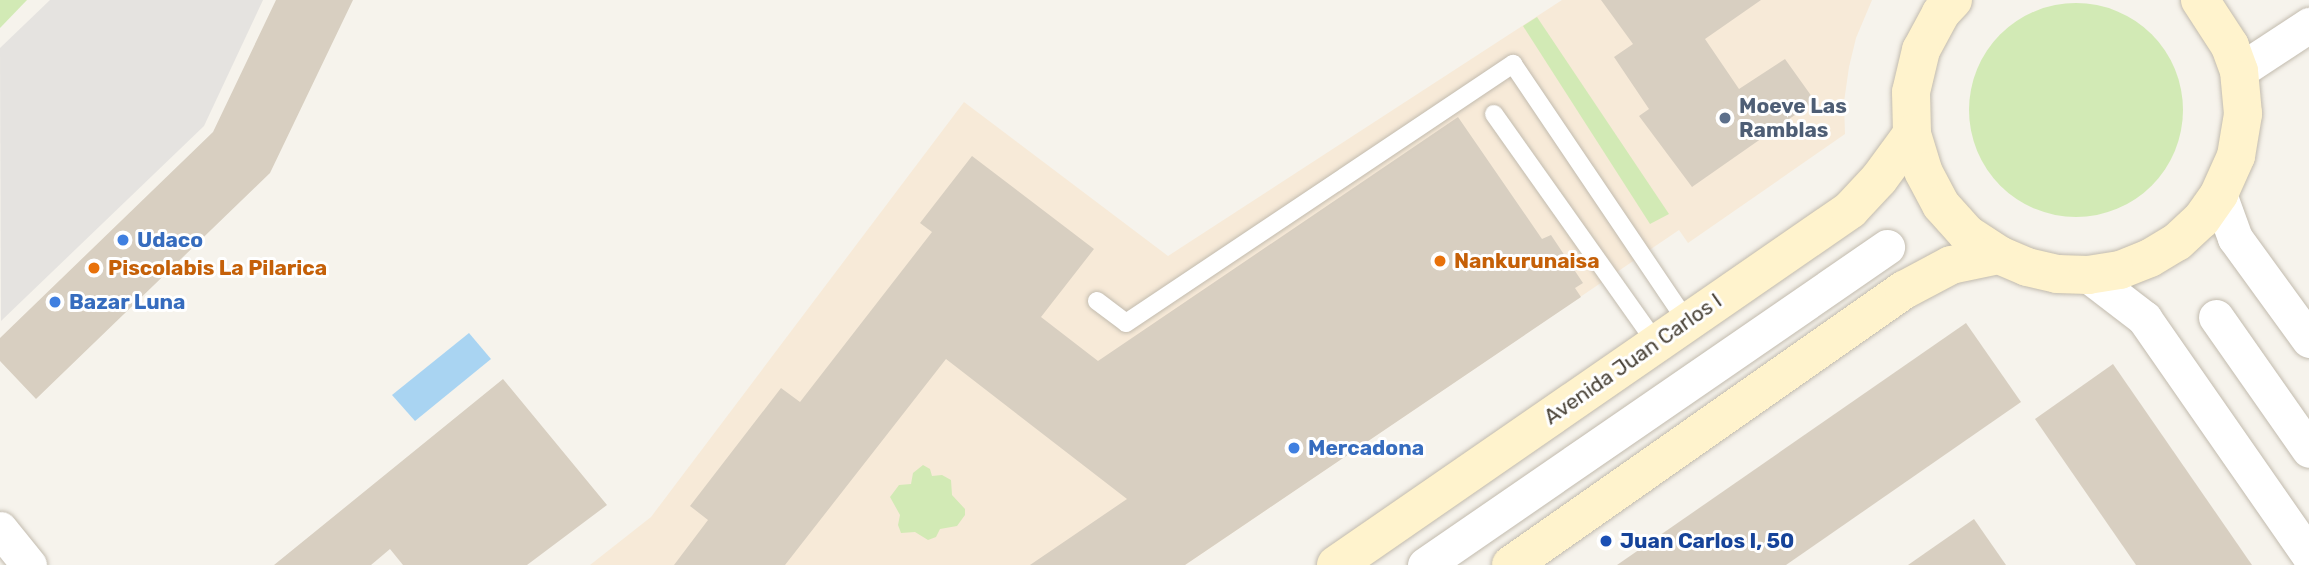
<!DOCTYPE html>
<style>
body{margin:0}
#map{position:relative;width:2309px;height:565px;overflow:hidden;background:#f6f3ec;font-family:Rubik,sans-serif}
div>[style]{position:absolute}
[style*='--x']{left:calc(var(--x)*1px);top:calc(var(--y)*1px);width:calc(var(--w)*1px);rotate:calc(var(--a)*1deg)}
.commercial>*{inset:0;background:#f7ead8}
.green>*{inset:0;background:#d2eab5}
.round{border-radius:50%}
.parking>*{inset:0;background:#e5e3e0}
.water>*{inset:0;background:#a9d4f2}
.building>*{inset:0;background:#d8cfc1}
.roads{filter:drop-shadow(0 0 2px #c2bbae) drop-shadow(0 0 2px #c2bbae)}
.lane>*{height:18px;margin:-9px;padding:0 9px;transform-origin:9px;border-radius:9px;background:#fff}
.street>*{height:35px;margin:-17.5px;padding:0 17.5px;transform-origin:17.5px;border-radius:17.5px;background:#fff}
.secondary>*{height:38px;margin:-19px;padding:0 19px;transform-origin:19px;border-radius:19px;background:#fff3cd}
.dots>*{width:19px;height:19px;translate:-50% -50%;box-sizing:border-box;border:4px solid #fff;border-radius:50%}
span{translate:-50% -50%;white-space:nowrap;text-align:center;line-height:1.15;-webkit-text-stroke:6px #fff;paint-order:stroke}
.service-label{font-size:21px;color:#4e5e75;font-weight:700}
.left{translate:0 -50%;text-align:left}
.shop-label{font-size:21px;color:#366cbe;font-weight:700}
.food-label{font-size:21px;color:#c56008;font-weight:700}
.street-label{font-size:21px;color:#4b4439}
.transit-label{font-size:21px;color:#164399;font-weight:700}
</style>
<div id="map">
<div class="commercial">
<i style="clip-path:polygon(1562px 0,1872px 0,1856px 38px,1849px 67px,1844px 102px,1845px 134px,1688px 243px,1679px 230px,1185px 565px,590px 565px,651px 517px,964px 102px,1168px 256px)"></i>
</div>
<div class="green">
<i style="clip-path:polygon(0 0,27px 0,0 28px)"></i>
<i class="round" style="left:1969px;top:3px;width:214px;height:214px"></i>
<i style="clip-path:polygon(1537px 17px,1669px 214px,1650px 224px,1523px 26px)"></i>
<i style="clip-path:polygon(923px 465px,930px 469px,932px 476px,942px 475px,951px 480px,952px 495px,965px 509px,965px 515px,957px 526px,940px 529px,936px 537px,928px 540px,915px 532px,901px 533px,898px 525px,900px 515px,890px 497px,899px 485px,911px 484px,913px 473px)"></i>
</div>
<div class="parking">
<i style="clip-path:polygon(50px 0,263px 0,204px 126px,1px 321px,0 48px)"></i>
</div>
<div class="water">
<i style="clip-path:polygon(469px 333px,491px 359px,415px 421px,392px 395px)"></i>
</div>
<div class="building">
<i style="clip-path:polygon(276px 0,353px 0,270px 173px,36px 399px,0 361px,0 338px,213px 132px)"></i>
<i style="clip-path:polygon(1601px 0,1761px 0,1705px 39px,1739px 89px,1785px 59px,1815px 101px,1692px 187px,1639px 116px,1649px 109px,1614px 57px,1633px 44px)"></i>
<i style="clip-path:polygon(1458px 117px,1542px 239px,1551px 235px,1583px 283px,1575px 288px,1581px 297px,1185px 565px,1030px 565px,1127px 499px,946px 359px,785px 565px,674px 565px,708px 520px,690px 506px,781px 388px,800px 402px,932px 232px,920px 223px,972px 156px,1094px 249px,1041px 317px,1098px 361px)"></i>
<i style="clip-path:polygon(1966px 323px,2021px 402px,1786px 565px,1617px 565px)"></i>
<i style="clip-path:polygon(2113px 364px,2252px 565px,2136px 565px,2035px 419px)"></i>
<i style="clip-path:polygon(503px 379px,607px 505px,527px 565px,403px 565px,390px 549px,371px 565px,274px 565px)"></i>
<i style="clip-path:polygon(1974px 519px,2006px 565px,1908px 565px)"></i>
</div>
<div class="roads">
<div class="lane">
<i style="--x:1494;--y:114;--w:281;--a:54.7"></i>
<i style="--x:1097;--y:301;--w:36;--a:37"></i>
<i style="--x:1126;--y:323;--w:466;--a:-33.8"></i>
<i style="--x:1513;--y:64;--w:311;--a:56"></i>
</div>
<div class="street">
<i style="--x:2239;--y:71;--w:84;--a:-33.3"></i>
<i style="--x:2219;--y:194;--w:47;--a:70"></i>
<i style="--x:2235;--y:238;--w:126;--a:54"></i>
<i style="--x:2088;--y:275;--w:71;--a:37.5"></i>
<i style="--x:2144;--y:318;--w:289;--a:55.2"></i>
<i style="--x:2216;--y:317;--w:162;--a:55"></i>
<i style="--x:0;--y:529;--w:46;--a:51.1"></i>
<i style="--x:1425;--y:565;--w:561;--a:-34.54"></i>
</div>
<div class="secondary">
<i style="--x:1953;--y:0;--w:18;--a:133"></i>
<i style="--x:1941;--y:13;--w:42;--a:118.4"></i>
<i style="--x:1921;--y:50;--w:43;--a:103.4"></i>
<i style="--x:1911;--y:92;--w:42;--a:88.6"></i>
<i style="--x:1912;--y:134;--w:39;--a:73"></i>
<i style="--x:1923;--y:171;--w:38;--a:62"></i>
<i style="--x:1941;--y:205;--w:39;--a:48"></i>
<i style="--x:1967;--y:234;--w:38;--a:33"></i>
<i style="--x:1999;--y:255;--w:30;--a:23"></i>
<i style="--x:2027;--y:267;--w:31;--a:13"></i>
<i style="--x:2057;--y:274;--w:31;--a:2"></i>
<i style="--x:2088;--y:275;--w:32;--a:-9"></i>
<i style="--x:2120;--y:270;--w:32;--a:-22"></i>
<i style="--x:2150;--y:258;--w:31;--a:-31"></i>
<i style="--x:2177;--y:242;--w:33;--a:-43"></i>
<i style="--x:2201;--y:220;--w:32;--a:-55"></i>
<i style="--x:2219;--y:194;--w:42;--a:-65.9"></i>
<i style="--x:2236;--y:156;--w:43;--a:-80.5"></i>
<i style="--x:2243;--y:114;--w:43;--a:-95.3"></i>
<i style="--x:2239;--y:71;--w:27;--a:-110"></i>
<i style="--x:2230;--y:46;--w:55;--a:-123.1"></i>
<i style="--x:1336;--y:565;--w:625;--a:-34.63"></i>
<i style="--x:1850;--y:210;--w:42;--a:-46.9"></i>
<i style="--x:1879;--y:179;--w:56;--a:-53.7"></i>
<i style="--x:1511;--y:565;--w:480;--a:-35"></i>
<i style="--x:1904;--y:290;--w:53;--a:-28"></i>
<i style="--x:1951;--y:265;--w:49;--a:-11.8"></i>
</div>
</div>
<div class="dots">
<i style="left:1725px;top:118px;background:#5c6f8a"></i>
<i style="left:123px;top:240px;background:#3f7fe0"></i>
<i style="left:1440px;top:261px;background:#e8710a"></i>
<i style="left:94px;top:268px;background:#e8710a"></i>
<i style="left:55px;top:302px;background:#3f7fe0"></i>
<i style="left:1294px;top:448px;background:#3f7fe0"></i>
<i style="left:1606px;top:541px;background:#1a4fb4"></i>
</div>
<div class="service-label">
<span class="left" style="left:1739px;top:118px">Moeve Las<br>Ramblas</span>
</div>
<div class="shop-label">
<span class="left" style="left:137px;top:240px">Udaco</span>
<span class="left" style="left:69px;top:302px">Bazar Luna</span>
<span class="left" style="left:1308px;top:448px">Mercadona</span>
</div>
<div class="food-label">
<span class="left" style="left:1454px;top:261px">Nankurunaisa</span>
<span class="left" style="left:108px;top:268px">Piscolabis La Pilarica</span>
</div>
<div class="street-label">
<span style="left:1633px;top:359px;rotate:-35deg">Avenida Juan Carlos I</span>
</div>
<div class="transit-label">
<span class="left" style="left:1620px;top:541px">Juan Carlos I, 50</span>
</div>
</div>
